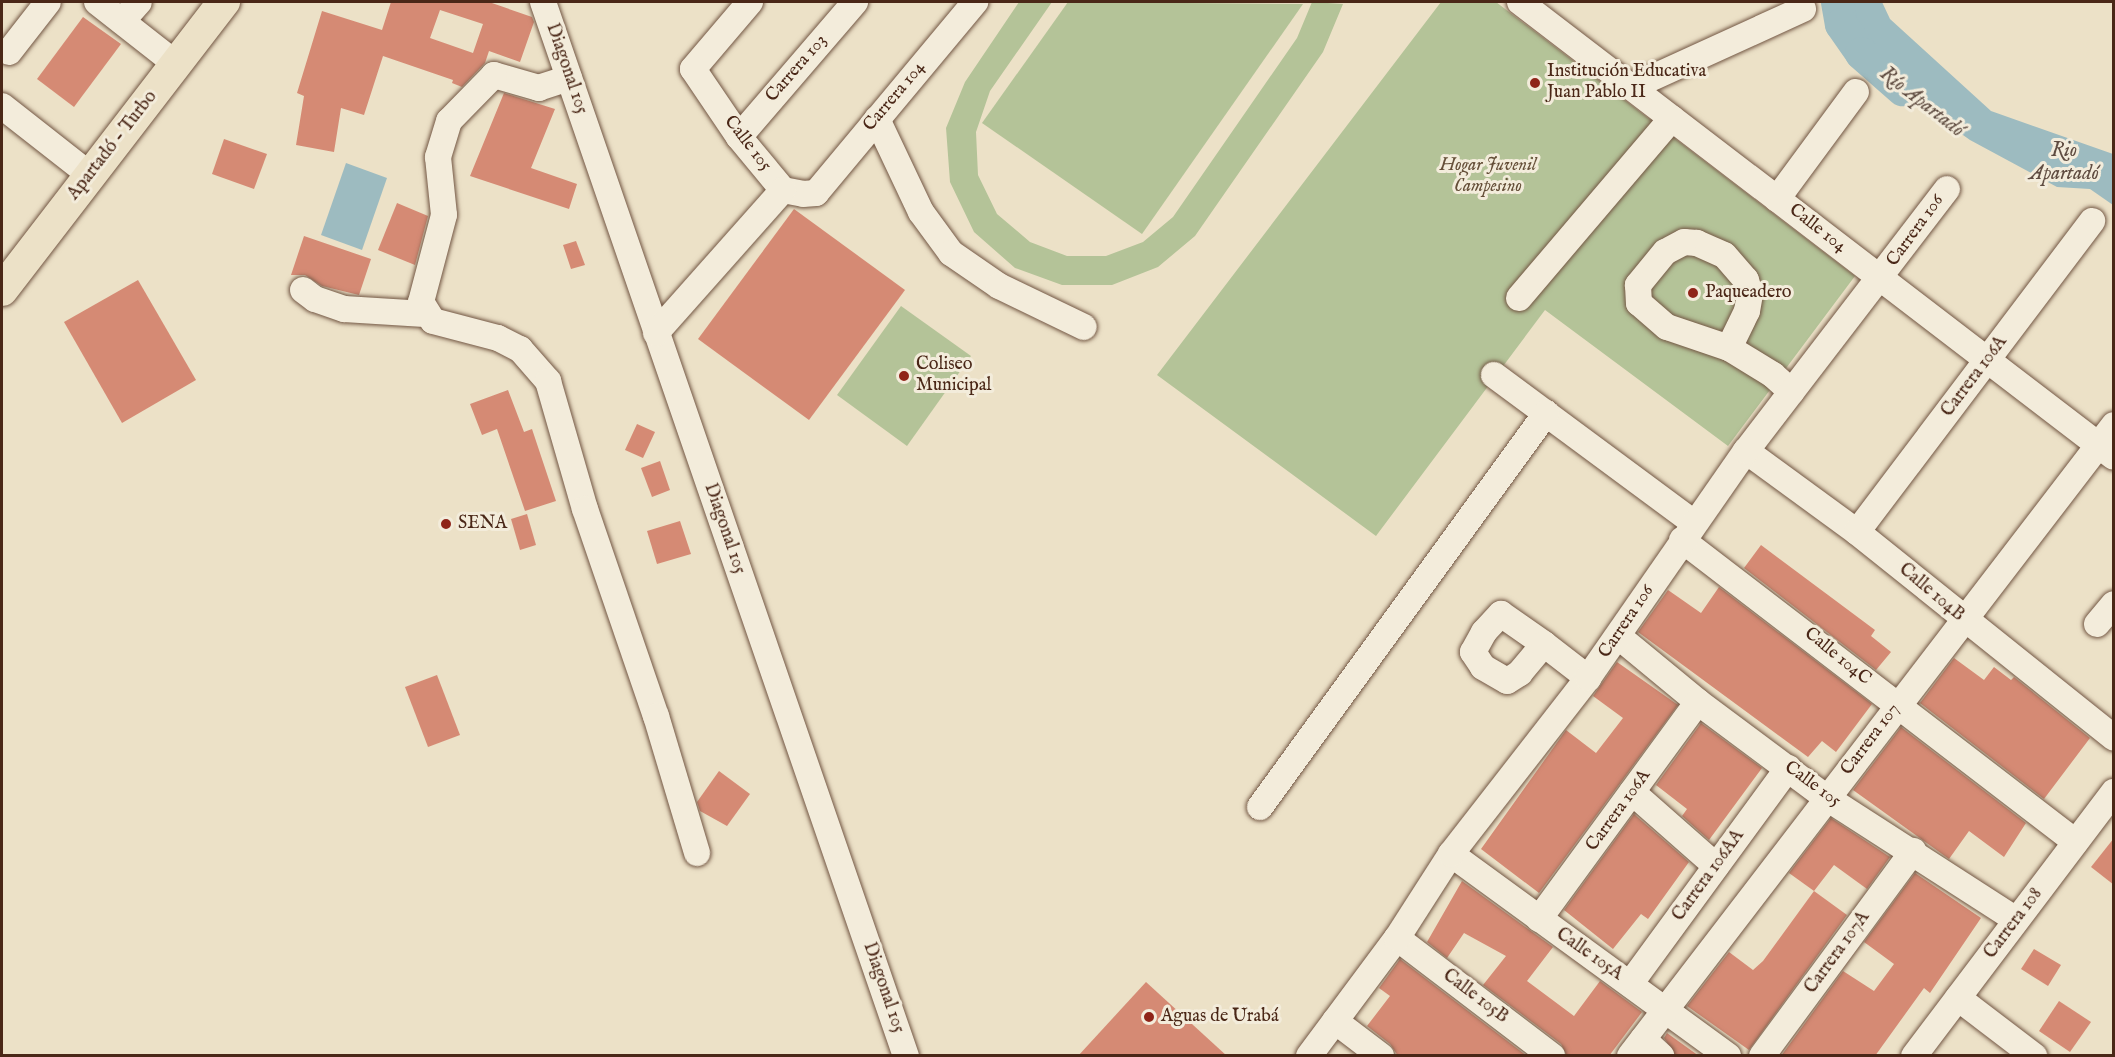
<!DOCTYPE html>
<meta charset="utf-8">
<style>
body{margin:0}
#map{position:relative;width:2115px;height:1057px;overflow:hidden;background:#ece1c7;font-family:"IM FELL English",serif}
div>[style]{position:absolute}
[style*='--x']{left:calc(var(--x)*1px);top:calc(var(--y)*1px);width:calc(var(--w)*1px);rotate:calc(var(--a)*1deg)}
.green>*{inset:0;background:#b4c398}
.water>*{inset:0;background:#9dbbc0}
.river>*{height:33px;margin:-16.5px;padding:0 16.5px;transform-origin:16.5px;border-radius:16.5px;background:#9dbbc0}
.building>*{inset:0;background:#d58a74}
.roads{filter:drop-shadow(0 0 2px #725643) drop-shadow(0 0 2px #725643)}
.minor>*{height:26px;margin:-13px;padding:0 13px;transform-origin:13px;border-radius:13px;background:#f3ecdb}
.major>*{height:32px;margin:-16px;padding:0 16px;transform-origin:16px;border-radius:16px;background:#ece1c7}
.dots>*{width:16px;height:16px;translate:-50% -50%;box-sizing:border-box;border:3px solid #f3ecdb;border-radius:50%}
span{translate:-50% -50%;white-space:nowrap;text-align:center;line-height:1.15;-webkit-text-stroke:6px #f3ecdb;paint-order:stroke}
.street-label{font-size:18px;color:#4a2717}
.poi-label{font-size:18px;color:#4a2717}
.left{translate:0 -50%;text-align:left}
.park-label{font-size:18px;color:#644e37;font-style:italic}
.water-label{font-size:20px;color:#5f4c41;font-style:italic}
.frame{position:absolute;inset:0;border:3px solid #4a2717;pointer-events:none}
</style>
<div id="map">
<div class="green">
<i style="clip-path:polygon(1019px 2px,1052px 2px,990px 91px,976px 132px,978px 175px,997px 214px,1030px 242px,1067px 256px,1106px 256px,1143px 242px,1173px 217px,1297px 38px,1312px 2px,1343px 4px,1323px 52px,1195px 236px,1158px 267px,1112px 285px,1062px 285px,1015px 268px,974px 232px,950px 182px,946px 128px,965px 82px)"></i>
<i style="clip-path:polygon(1068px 2px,1303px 4px,1142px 234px,982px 123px)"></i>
<i style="clip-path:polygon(1441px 2px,1496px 2px,1855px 276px,1728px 446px,1545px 310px,1376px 536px,1157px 375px)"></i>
<i style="clip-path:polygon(901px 306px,971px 356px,907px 446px,837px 395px)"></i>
</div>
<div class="water">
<i style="clip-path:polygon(1825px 2px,1882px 2px,1890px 19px,1991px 111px,2113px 154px,2113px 205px,2090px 189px,2057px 187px,1970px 140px,1919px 104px,1877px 69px)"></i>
<i style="clip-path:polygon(346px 163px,387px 178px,362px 250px,321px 235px)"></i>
</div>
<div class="river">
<i style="--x:1837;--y:2;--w:22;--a:80"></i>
<i style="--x:1841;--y:24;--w:35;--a:55"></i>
<i style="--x:1861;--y:53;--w:55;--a:41.3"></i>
</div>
<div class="building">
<i style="clip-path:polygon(evenodd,391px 2px,489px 2px,532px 17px,534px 22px,520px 62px,489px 51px,485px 63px,462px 87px,452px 83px,453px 80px,383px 56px,364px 115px,341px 108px,334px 152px,296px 145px,304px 96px,297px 93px,322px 11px,382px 30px,391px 2px,440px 10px,483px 24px,473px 53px,430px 38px,440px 10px)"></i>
<i style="clip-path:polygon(83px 17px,121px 44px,74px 107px,37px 79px)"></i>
<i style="clip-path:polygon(504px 93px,555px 109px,531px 168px,577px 184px,569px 209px,470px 176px)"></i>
<i style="clip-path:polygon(224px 139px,267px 154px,254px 189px,212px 174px)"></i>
<i style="clip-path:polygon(397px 203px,428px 216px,415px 265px,378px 250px)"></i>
<i style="clip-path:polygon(794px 209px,905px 290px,809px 420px,698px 339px)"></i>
<i style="clip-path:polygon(304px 236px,371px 259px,359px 295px,322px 286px,305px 275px,291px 275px)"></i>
<i style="clip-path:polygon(576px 241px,585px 265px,571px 269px,563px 245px)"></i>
<i style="clip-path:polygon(138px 280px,196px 380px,122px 423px,64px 322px)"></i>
<i style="clip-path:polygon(508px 390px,524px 432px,532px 429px,556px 501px,525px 511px,497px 429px,482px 435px,470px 404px)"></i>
<i style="clip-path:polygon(637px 424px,655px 432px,643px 458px,625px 450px)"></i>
<i style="clip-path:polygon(660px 461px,670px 490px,652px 497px,641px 468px)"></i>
<i style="clip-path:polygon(527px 514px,536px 545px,520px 550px,511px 519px)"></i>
<i style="clip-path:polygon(680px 521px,691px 554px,657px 564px,647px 531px)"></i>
<i style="clip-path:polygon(1761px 545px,1875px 630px,1871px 636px,1891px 652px,1876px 670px,1744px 568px)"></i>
<i style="clip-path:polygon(1719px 587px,1872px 704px,1836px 752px,1822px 741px,1808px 757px,1638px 632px,1668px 590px,1701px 613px)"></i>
<i style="clip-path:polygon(1954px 658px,1984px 680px,1994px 667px,2011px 680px,2014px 677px,2090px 738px,2044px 799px,1920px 703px)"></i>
<i style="clip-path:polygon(1617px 662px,1678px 705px,1539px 893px,1481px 849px,1566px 730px,1596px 753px,1623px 718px,1593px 696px)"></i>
<i style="clip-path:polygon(437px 675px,460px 735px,428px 747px,405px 687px)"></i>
<i style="clip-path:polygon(1701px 723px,1762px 768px,1709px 840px,1682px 816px,1687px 809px,1656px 785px)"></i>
<i style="clip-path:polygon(1901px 727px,2026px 823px,2004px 857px,1969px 831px,1949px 859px,1853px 790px)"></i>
<i style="clip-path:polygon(719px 771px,750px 794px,727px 826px,700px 811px,697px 802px)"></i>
<i style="clip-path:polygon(1634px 814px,1689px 862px,1648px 919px,1641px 914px,1613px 949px,1564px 910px)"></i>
<i style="clip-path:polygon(1831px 818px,1890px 857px,1867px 889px,1834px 865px,1814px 891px,1789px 873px)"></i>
<i style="clip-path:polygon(2114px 838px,2114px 885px,2091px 867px)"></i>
<i style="clip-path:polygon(1915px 873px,1981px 918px,1930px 993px,1924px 988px,1875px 1056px,1781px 1056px,1843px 971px,1874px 991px,1894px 964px,1864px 942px)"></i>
<i style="clip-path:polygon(1462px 881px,1553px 947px,1527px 981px,1574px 1016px,1600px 981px,1642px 1012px,1609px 1056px,1567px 1056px,1561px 1044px,1483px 985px,1506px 956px,1464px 933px,1447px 958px,1427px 942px)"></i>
<i style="clip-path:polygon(1814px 891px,1847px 915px,1749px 1050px,1687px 1006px,1729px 952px,1753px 970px,1763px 961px)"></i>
<i style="clip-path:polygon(2034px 949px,2061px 965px,2048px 986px,2021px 969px)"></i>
<i style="clip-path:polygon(1400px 959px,1527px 1056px,1398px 1056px,1390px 1044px,1367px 1026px,1390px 996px,1379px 988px)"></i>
<i style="clip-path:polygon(1146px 982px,1227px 1056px,1078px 1056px)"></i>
<i style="clip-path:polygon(2059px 1001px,2091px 1022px,2070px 1052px,2039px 1031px)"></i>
<i style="clip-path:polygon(1667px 1033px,1699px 1056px,1676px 1056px,1664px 1038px)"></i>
</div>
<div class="roads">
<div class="minor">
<i style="--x:97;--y:2;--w:100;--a:38.1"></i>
<i style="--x:543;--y:2;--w:1115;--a:71"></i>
<i style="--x:750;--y:2;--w:88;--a:130.4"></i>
<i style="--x:693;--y:69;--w:82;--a:55.9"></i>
<i style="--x:739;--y:137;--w:69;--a:50.3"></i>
<i style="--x:783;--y:190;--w:20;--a:11"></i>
<i style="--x:803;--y:194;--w:13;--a:-4"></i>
<i style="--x:816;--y:193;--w:249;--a:-50.2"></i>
<i style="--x:1520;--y:2;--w:748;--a:37.45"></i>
<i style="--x:122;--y:21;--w:25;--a:-48"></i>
<i style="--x:9;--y:52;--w:63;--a:-52"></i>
<i style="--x:569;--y:78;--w:32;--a:162"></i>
<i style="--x:539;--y:88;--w:47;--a:-163.9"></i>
<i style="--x:494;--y:75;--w:64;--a:134.4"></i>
<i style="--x:449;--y:121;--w:38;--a:107"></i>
<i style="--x:438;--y:157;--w:58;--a:84.1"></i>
<i style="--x:444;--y:215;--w:90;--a:104.8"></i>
<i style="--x:421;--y:302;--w:22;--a:58"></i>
<i style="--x:433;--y:321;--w:67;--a:14.7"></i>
<i style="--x:498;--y:338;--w:25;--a:27"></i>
<i style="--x:520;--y:349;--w:43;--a:48.8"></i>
<i style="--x:548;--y:381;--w:133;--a:73.9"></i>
<i style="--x:585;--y:509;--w:219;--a:71.1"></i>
<i style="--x:656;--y:716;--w:143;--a:73.3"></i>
<i style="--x:1632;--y:87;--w:188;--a:-24.5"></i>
<i style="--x:2;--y:106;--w:112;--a:38.1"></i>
<i style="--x:877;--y:119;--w:103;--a:64.7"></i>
<i style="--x:921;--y:212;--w:51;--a:53.8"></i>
<i style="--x:951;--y:253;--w:58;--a:34.5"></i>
<i style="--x:999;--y:286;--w:94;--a:25.8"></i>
<i style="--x:739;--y:137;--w:178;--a:-49.3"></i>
<i style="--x:1777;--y:199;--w:133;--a:-53.6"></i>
<i style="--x:303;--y:290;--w:15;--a:37"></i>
<i style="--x:315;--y:299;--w:31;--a:19"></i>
<i style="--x:344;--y:309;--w:81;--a:3.5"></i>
<i style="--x:1519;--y:298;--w:236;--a:-49.6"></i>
<i style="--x:656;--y:333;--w:191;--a:-48.4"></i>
<i style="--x:1729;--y:348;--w:41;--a:-64.1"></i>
<i style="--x:1747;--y:311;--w:17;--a:-80"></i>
<i style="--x:1750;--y:294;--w:15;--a:-106"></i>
<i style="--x:1746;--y:280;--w:33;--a:-131"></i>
<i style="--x:1724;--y:255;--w:30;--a:-156"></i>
<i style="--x:1697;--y:243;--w:13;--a:-176"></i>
<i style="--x:1684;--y:242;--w:21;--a:152"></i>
<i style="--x:1665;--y:252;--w:43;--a:129.3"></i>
<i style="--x:1638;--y:285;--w:18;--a:87"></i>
<i style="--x:1639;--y:303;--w:37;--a:41"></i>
<i style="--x:1667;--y:327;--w:65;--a:18.7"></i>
<i style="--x:1729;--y:348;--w:52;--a:31.5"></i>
<i style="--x:1773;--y:375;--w:25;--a:42"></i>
<i style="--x:1494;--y:375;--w:249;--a:36.5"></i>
<i style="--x:1746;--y:451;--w:137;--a:36.1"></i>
<i style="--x:1857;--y:532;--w:329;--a:38.7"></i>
<i style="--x:1857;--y:532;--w:390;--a:-52.9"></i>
<i style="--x:1682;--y:540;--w:496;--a:37.5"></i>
<i style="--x:2097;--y:624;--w:26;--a:-50"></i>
<i style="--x:1618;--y:636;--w:104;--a:39.5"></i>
<i style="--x:1698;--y:702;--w:161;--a:36.7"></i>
<i style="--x:1827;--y:798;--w:225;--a:32.8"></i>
<i style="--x:1544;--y:644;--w:38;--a:130"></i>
<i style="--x:1520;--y:673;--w:15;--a:148"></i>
<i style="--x:1507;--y:681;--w:28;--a:-150"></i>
<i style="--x:1483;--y:667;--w:18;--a:-124"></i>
<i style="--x:1473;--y:652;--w:23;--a:-61"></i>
<i style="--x:1484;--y:632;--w:25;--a:-47"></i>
<i style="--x:1501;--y:614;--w:52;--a:34.9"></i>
<i style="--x:1544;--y:644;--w:56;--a:37.7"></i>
<i style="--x:1632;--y:792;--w:112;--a:41.4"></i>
<i style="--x:1260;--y:807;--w:487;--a:-54"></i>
<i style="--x:1451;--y:854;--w:343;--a:36.1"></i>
<i style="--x:1539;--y:919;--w:269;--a:-53.8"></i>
<i style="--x:1397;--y:938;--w:195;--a:37.3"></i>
<i style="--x:1630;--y:984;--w:268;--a:-53.8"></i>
<i style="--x:1958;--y:998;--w:96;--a:37.3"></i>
<i style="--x:1335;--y:1021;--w:58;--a:37.3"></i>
<i style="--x:1643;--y:1039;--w:25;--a:43"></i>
<i style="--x:1309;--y:1056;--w:147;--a:-53.3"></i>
<i style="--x:1397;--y:938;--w:100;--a:-57.3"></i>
<i style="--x:1451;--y:854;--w:223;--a:-52.1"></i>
<i style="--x:1588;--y:678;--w:277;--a:-55.2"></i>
<i style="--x:1746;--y:451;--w:330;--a:-52.5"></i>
<i style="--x:1630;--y:1056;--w:795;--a:-52.51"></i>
<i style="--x:1762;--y:1056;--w:255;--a:-53.6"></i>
<i style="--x:1914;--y:1056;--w:331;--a:-52.9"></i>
</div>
<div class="major">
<i style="--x:2;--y:290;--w:364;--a:-52.4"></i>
</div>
</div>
<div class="dots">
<i style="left:1535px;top:83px;background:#8f2418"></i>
<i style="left:1693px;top:293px;background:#8f2418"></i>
<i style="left:904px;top:376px;background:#8f2418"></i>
<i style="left:446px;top:524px;background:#8f2418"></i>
<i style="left:1149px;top:1017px;background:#8f2418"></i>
</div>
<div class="street-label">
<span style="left:566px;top:69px;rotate:71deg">Diagonal 105</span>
<span style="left:797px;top:69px;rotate:-49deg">Carrera 103</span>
<span style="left:895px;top:97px;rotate:-50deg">Carrera 104</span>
<span style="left:747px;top:144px;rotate:52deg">Calle 105</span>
<span style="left:113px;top:146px;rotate:-52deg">Apartadó - Turbo</span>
<span style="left:1817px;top:229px;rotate:38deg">Calle 104</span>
<span style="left:1916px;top:231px;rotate:-54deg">Carrera 106</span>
<span style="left:1975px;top:377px;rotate:-53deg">Carrera 106A</span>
<span style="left:724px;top:529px;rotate:71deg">Diagonal 105</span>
<span style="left:1931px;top:593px;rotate:40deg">Calle 104B</span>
<span style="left:1627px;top:622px;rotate:-56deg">Carrera 106</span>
<span style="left:1837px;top:657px;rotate:39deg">Calle 104C</span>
<span style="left:1871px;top:740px;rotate:-53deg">Carrera 107</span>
<span style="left:1812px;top:785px;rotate:36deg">Calle 105</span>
<span style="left:1619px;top:811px;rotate:-54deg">Carrera 106A</span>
<span style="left:1709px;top:876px;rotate:-54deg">Carrera 106AA</span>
<span style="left:2014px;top:924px;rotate:-53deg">Carrera 108</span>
<span style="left:1838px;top:953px;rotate:-54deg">Carrera 107A</span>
<span style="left:1589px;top:955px;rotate:35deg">Calle 105A</span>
<span style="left:883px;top:988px;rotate:71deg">Diagonal 105</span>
<span style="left:1475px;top:997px;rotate:37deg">Calle 105B</span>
</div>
<div class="poi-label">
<span class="left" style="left:1547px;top:83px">Institución Educativa<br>Juan Pablo II</span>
<span class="left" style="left:1705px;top:293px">Paqueadero</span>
<span class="left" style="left:916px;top:376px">Coliseo<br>Municipal</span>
<span class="left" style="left:458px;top:524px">SENA</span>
<span class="left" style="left:1161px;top:1017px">Aguas de Urabá</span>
</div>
<div class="park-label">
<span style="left:1488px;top:177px">Hogar Juvenil<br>Campesino</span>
</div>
<div class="water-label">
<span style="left:1922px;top:102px;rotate:38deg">Río Apartadó</span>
<span style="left:2064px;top:162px">Rio<br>Apartadó</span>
</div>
<div class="frame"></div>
</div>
